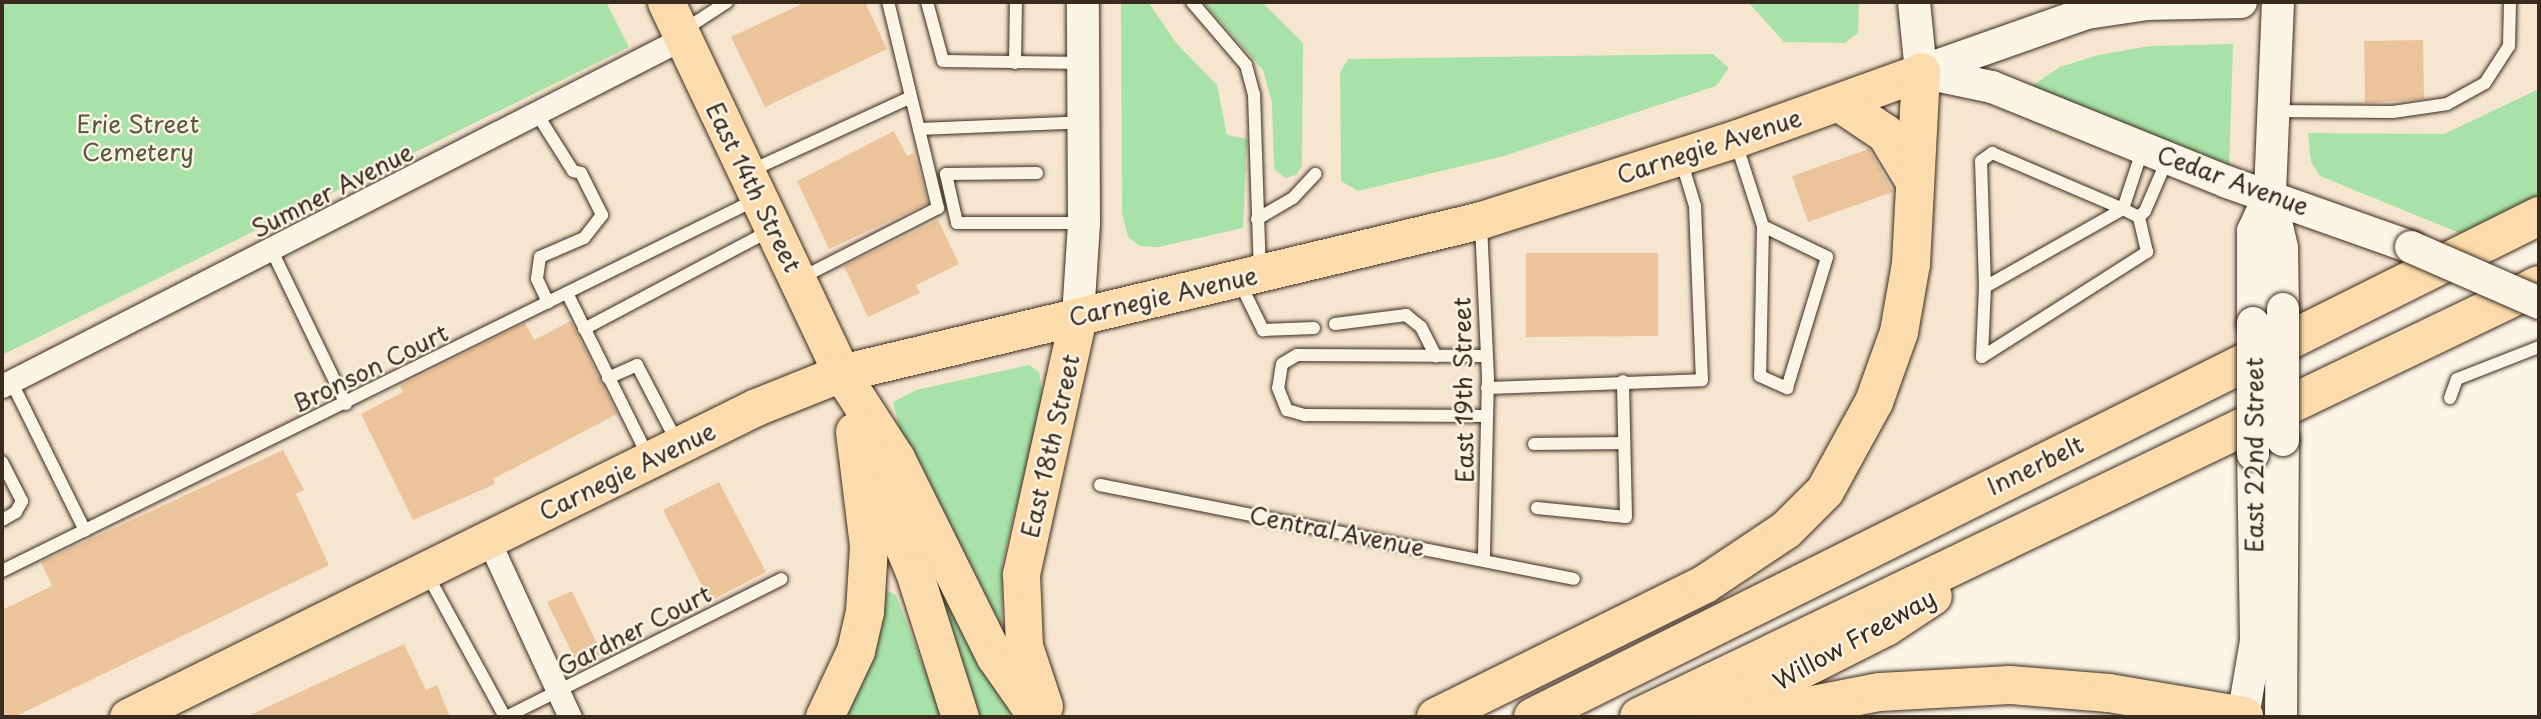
<!DOCTYPE html>
<style>
body{margin:0}
#map{position:relative;width:2541px;height:719px;overflow:hidden;background:#fcf5e5;font-family:"Playpen Sans",sans-serif}
div>[style]{position:absolute}
[style*='--x']{left:calc(var(--x)*1px);top:calc(var(--y)*1px);width:calc(var(--w)*1px);rotate:calc(var(--a)*1deg)}
.built>*{inset:0;background:#f7e6cf}
.green>*{inset:0;background:#a8e2a8}
.building>*{inset:0;background:#ecc49c}
.roads{filter:drop-shadow(0 0 2px #3b2a1e) drop-shadow(0 0 2px #3b2a1e)}
.lane>*{height:12px;margin:-6px;padding:0 6px;transform-origin:6px;border-radius:6px;background:#fcf5e5}
.street>*{height:23px;margin:-11.5px;padding:0 11.5px;transform-origin:11.5px;border-radius:11.5px;background:#fcf5e5}
.secondary>*{height:32px;margin:-16px;padding:0 16px;transform-origin:16px;border-radius:16px;background:#fcf5e5}
.primary>*{height:37px;margin:-18.5px;padding:0 18.5px;transform-origin:18.5px;border-radius:18.5px;background:#fcdcac}
.highway>*{height:38px;margin:-19px;padding:0 19px;transform-origin:19px;border-radius:19px;background:#fcdcac}
.bridges{filter:drop-shadow(0 0 2px #3b2a1e) drop-shadow(0 0 2px #3b2a1e)}
.secondary-bridge>*{height:32px;margin:-16px;padding:0 16px;transform-origin:16px;border-radius:16px;background:#fcf5e5}
span{translate:-50% -50%;white-space:nowrap;text-align:center;line-height:1.15;-webkit-text-stroke:5px #fcf5e5;paint-order:stroke}
.park-label{font-size:24px;color:#565840}
.street-label{font-size:24px;color:#3b2a1e}
.frame{position:absolute;inset:0;border:4px solid #3b2a1e;pointer-events:none}
</style>
<div id="map">
<div class="built">
<i style="clip-path:polygon(2px 2px,2539px 2px,2539px 216px,1788px 587px,1623px 646px,1480px 717px,2px 717px)"></i>
</div>
<div class="green">
<i style="clip-path:polygon(2px 2px,606px 2px,629px 47px,2px 355px)"></i>
<i style="clip-path:polygon(1121px 2px,1148px 2px,1177px 44px,1217px 85px,1227px 135px,1247px 139px,1243px 228px,1158px 247px,1140px 246px,1128px 237px,1122px 213px)"></i>
<i style="clip-path:polygon(1203px 2px,1262px 2px,1303px 43px,1302px 166px,1296px 175px,1285px 178px,1274px 169px,1272px 103px,1263px 70px)"></i>
<i style="clip-path:polygon(1748px 2px,1859px 2px,1858px 33px,1845px 43px,1784px 42px)"></i>
<i style="clip-path:polygon(2233px 44px,2229px 172px,2032px 86px,2060px 67px,2098px 55px,2150px 46px)"></i>
<i style="clip-path:polygon(1713px 54px,1729px 68px,1716px 86px,1504px 156px,1358px 191px,1341px 181px,1340px 73px,1348px 59px)"></i>
<i style="clip-path:polygon(2539px 89px,2539px 216px,2484px 243px,2320px 176px,2311px 162px,2308px 133px,2444px 134px)"></i>
<i style="clip-path:polygon(1029px 365px,1039px 372px,1043px 399px,1002px 564px,1002px 633px,902px 439px,893px 402px,916px 390px)"></i>
<i style="clip-path:polygon(947px 585px,1012px 717px,980px 717px,937px 586px)"></i>
<i style="clip-path:polygon(882px 588px,896px 595px,943px 717px,842px 717px)"></i>
</div>
<div class="building">
<i style="clip-path:polygon(806px 2px,865px 2px,887px 49px,765px 107px,731px 37px)"></i>
<i style="clip-path:polygon(2423px 40px,2424px 99px,2365px 103px,2364px 41px)"></i>
<i style="clip-path:polygon(894px 131px,907px 156px,914px 153px,928px 203px,829px 249px,797px 181px)"></i>
<i style="clip-path:polygon(1869px 149px,1893px 192px,1808px 222px,1792px 176px)"></i>
<i style="clip-path:polygon(938px 220px,959px 264px,916px 285px,920px 293px,868px 317px,844px 266px)"></i>
<i style="clip-path:polygon(1526px 253px,1658px 253px,1658px 336px,1526px 337px)"></i>
<i style="clip-path:polygon(571px 321px,617px 414px,493px 479px,495px 484px,413px 520px,361px 414px,403px 392px,400px 386px,525px 323px,534px 340px)"></i>
<i style="clip-path:polygon(283px 450px,304px 490px,296px 494px,329px 565px,14px 717px,2px 717px,2px 610px,52px 586px,41px 562px)"></i>
<i style="clip-path:polygon(719px 482px,766px 572px,710px 601px,663px 510px)"></i>
<i style="clip-path:polygon(572px 591px,602px 654px,579px 667px,547px 602px)"></i>
<i style="clip-path:polygon(404px 644px,426px 690px,437px 685px,450px 717px,246px 717px)"></i>
</div>
<div class="roads">
<div class="lane">
<i style="--x:927;--y:2;--w:61;--a:74.8"></i>
<i style="--x:943;--y:61;--w:140;--a:0.8"></i>
<i style="--x:1192;--y:2;--w:83;--a:49.4"></i>
<i style="--x:1246;--y:65;--w:30;--a:75"></i>
<i style="--x:1254;--y:94;--w:177;--a:88.1"></i>
<i style="--x:684;--y:30;--w:51;--a:-33.1"></i>
<i style="--x:1015;--y:63;--w:61;--a:-89.1"></i>
<i style="--x:2275;--y:111;--w:118;--a:0.5"></i>
<i style="--x:2393;--y:112;--w:55;--a:-8.4"></i>
<i style="--x:2447;--y:104;--w:43;--a:-28.9"></i>
<i style="--x:2485;--y:83;--w:44;--a:-57"></i>
<i style="--x:2509;--y:46;--w:44;--a:-88.7"></i>
<i style="--x:537;--y:114;--w:67;--a:57.7"></i>
<i style="--x:573;--y:171;--w:8;--a:14"></i>
<i style="--x:581;--y:173;--w:47;--a:63.4"></i>
<i style="--x:602;--y:215;--w:29;--a:128"></i>
<i style="--x:584;--y:238;--w:48;--a:156.6"></i>
<i style="--x:540;--y:257;--w:22;--a:98"></i>
<i style="--x:537;--y:279;--w:26;--a:65"></i>
<i style="--x:919;--y:129;--w:164;--a:-2.4"></i>
<i style="--x:1736;--y:143;--w:87;--a:72"></i>
<i style="--x:1763;--y:226;--w:150;--a:91.1"></i>
<i style="--x:1760;--y:376;--w:30;--a:24"></i>
<i style="--x:1787;--y:388;--w:137;--a:-73"></i>
<i style="--x:1827;--y:257;--w:71;--a:-154.2"></i>
<i style="--x:2143;--y:148;--w:64;--a:108.2"></i>
<i style="--x:2123;--y:209;--w:18;--a:27"></i>
<i style="--x:2139;--y:217;--w:8;--a:-45"></i>
<i style="--x:2145;--y:211;--w:56;--a:-66.7"></i>
<i style="--x:748;--y:172;--w:179;--a:-24.7"></i>
<i style="--x:1037;--y:173;--w:91;--a:179.4"></i>
<i style="--x:946;--y:174;--w:50;--a:77.3"></i>
<i style="--x:957;--y:223;--w:127;--a:0"></i>
<i style="--x:2123;--y:209;--w:159;--a:150.5"></i>
<i style="--x:1985;--y:287;--w:70;--a:92.5"></i>
<i style="--x:1982;--y:357;--w:196;--a:-32.5"></i>
<i style="--x:2147;--y:252;--w:36;--a:-103"></i>
<i style="--x:1257;--y:219;--w:42;--a:-30.3"></i>
<i style="--x:1293;--y:198;--w:33;--a:-47"></i>
<i style="--x:1481;--y:224;--w:153;--a:87.4"></i>
<i style="--x:1488;--y:377;--w:183;--a:91.3"></i>
<i style="--x:272;--y:251;--w:170;--a:64.2"></i>
<i style="--x:801;--y:278;--w:154;--a:-27.1"></i>
<i style="--x:938;--y:208;--w:212;--a:-103.6"></i>
<i style="--x:1239;--y:281;--w:55;--a:63.9"></i>
<i style="--x:1263;--y:330;--w:51;--a:-2.2"></i>
<i style="--x:1985;--y:287;--w:126;--a:-91.8"></i>
<i style="--x:1981;--y:161;--w:14;--a:-36"></i>
<i style="--x:1992;--y:153;--w:142;--a:23.1"></i>
<i style="--x:567;--y:293;--w:182;--a:63.6"></i>
<i style="--x:1335;--y:324;--w:72;--a:-7.2"></i>
<i style="--x:1406;--y:315;--w:19;--a:39"></i>
<i style="--x:1421;--y:327;--w:33;--a:63"></i>
<i style="--x:584;--y:329;--w:209;--a:-27.9"></i>
<i style="--x:1484;--y:356;--w:187;--a:-179.7"></i>
<i style="--x:1297;--y:355;--w:17;--a:149"></i>
<i style="--x:1282;--y:364;--w:24;--a:99"></i>
<i style="--x:1278;--y:388;--w:24;--a:68"></i>
<i style="--x:1287;--y:410;--w:19;--a:16"></i>
<i style="--x:1305;--y:415;--w:182;--a:0.3"></i>
<i style="--x:608;--y:378;--w:32;--a:-24"></i>
<i style="--x:637;--y:365;--w:87;--a:62.5"></i>
<i style="--x:11;--y:381;--w:167;--a:63.7"></i>
<i style="--x:1487;--y:388;--w:215;--a:-2.1"></i>
<i style="--x:1702;--y:380;--w:174;--a:-92.3"></i>
<i style="--x:1695;--y:206;--w:48;--a:-106.9"></i>
<i style="--x:2450;--y:398;--w:20;--a:-70"></i>
<i style="--x:2457;--y:379;--w:88;--a:-21.3"></i>
<i style="--x:1534;--y:444;--w:90;--a:-0.6"></i>
<i style="--x:2;--y:462;--w:44;--a:62.9"></i>
<i style="--x:22;--y:501;--w:13;--a:119"></i>
<i style="--x:16;--y:512;--w:16;--a:150"></i>
<i style="--x:1100;--y:485;--w:483;--a:11.2"></i>
<i style="--x:1537;--y:508;--w:89;--a:5.8"></i>
<i style="--x:1626;--y:517;--w:136;--a:-91.3"></i>
<i style="--x:2;--y:571;--w:839;--a:-26.23"></i>
<i style="--x:427;--y:574;--w:163;--a:61.4"></i>
<i style="--x:506;--y:717;--w:308;--a:-26.6"></i>
</div>
<div class="street">
<i style="--x:2;--y:386;--w:767;--a:-27.07"></i>
<i style="--x:488;--y:539;--w:196;--a:65.3"></i>
</div>
<div class="secondary">
<i style="--x:1914;--y:2;--w:70;--a:84.3"></i>
<i style="--x:2278;--y:2;--w:193;--a:92.4"></i>
<i style="--x:2270;--y:195;--w:54;--a:77.2"></i>
<i style="--x:2282;--y:248;--w:61;--a:89.1"></i>
<i style="--x:1922;--y:71;--w:175;--a:-19.4"></i>
<i style="--x:2087;--y:13;--w:61;--a:-8.5"></i>
<i style="--x:2147;--y:4;--w:94;--a:-1.2"></i>
<i style="--x:1921;--y:72;--w:73;--a:11.9"></i>
<i style="--x:1992;--y:87;--w:253;--a:22"></i>
<i style="--x:2227;--y:182;--w:195;--a:19.5"></i>
<i style="--x:1078;--y:316;--w:93;--a:-86.3"></i>
<i style="--x:1084;--y:223;--w:221;--a:-90.3"></i>
<i style="--x:2253;--y:323;--w:92;--a:-90"></i>
<i style="--x:2253;--y:231;--w:40;--a:-65"></i>
<i style="--x:2243;--y:717;--w:77;--a:-80.3"></i>
<i style="--x:2256;--y:641;--w:187;--a:-90.9"></i>
<i style="--x:2281;--y:717;--w:277;--a:-89.6"></i>
</div>
<div class="primary">
<i style="--x:666;--y:2;--w:410;--a:64.7"></i>
<i style="--x:841;--y:373;--w:101;--a:57.1"></i>
<i style="--x:896;--y:458;--w:222;--a:63.6"></i>
<i style="--x:995;--y:657;--w:73;--a:55"></i>
<i style="--x:861;--y:446;--w:137;--a:67.2"></i>
<i style="--x:914;--y:572;--w:152;--a:72.4"></i>
<i style="--x:1044;--y:706;--w:63;--a:-108.4"></i>
<i style="--x:1024;--y:646;--w:72;--a:-92.4"></i>
<i style="--x:1021;--y:574;--w:264;--a:-77.5"></i>
<i style="--x:128;--y:717;--w:700;--a:-26.27"></i>
<i style="--x:756;--y:407;--w:92;--a:-21.8"></i>
<i style="--x:841;--y:373;--w:658;--a:-13.44"></i>
<i style="--x:1481;--y:220;--w:267;--a:-17.7"></i>
<i style="--x:1735;--y:139;--w:198;--a:-19.8"></i>
</div>
<div class="highway">
<i style="--x:1840;--y:103;--w:55;--a:34"></i>
<i style="--x:1886;--y:134;--w:56;--a:58.9"></i>
<i style="--x:825;--y:717;--w:73;--a:-64.8"></i>
<i style="--x:856;--y:651;--w:40;--a:-77"></i>
<i style="--x:865;--y:612;--w:66;--a:-86.5"></i>
<i style="--x:869;--y:546;--w:115;--a:-97"></i>
<i style="--x:1436;--y:717;--w:300;--a:-26.3"></i>
<i style="--x:1705;--y:584;--w:97;--a:-33.7"></i>
<i style="--x:1786;--y:530;--w:55;--a:-45"></i>
<i style="--x:1825;--y:491;--w:102;--a:-61.2"></i>
<i style="--x:1874;--y:402;--w:74;--a:-70.3"></i>
<i style="--x:1899;--y:332;--w:69;--a:-80"></i>
<i style="--x:1911;--y:264;--w:192;--a:-87"></i>
<i style="--x:1533;--y:717;--w:1124;--a:-26.47"></i>
<i style="--x:1639;--y:717;--w:998;--a:-25.64"></i>
<i style="--x:1707;--y:717;--w:200;--a:-26.7"></i>
<i style="--x:1886;--y:627;--w:56;--a:-33.4"></i>
<i style="--x:1752;--y:717;--w:130;--a:-11.1"></i>
<i style="--x:1880;--y:692;--w:130;--a:-3.1"></i>
<i style="--x:2010;--y:685;--w:99;--a:4.6"></i>
<i style="--x:2109;--y:693;--w:137;--a:9.7"></i>
</div>
</div>
<div class="bridges">
<div class="secondary-bridge">
<i style="--x:2411;--y:247;--w:140;--a:23.6"></i>
<i style="--x:2283;--y:309;--w:131;--a:90"></i>
<i style="--x:2253;--y:323;--w:131;--a:90"></i>
</div>
</div>
<div class="park-label">
<span style="left:138px;top:138px">Erie Street<br>Cemetery</span>
</div>
<div class="street-label">
<span style="left:1709px;top:146px;rotate:-18deg">Carnegie Avenue</span>
<span style="left:2233px;top:180px;rotate:20deg">Cedar Avenue</span>
<span style="left:754px;top:187px;rotate:64deg">East 14th Street</span>
<span style="left:332px;top:190px;rotate:-27deg">Sumner Avenue</span>
<span style="left:1163px;top:296px;rotate:-13deg">Carnegie Avenue</span>
<span style="left:370px;top:368px;rotate:-26deg">Bronson Court</span>
<span style="left:1463px;top:390px;rotate:-91deg">East 19th Street</span>
<span style="left:1050px;top:446px;rotate:-77deg">East 18th Street</span>
<span style="left:2254px;top:455px;rotate:-90deg">East 22nd Street</span>
<span style="left:2035px;top:465px;rotate:-26deg">Innerbelt</span>
<span style="left:627px;top:471px;rotate:-26deg">Carnegie Avenue</span>
<span style="left:1337px;top:531px;rotate:11deg">Central Avenue</span>
<span style="left:634px;top:630px;rotate:-27deg">Gardner Court</span>
<span style="left:1854px;top:639px;rotate:-29deg">Willow Freeway</span>
</div>
<div class="frame"></div>
</div>
